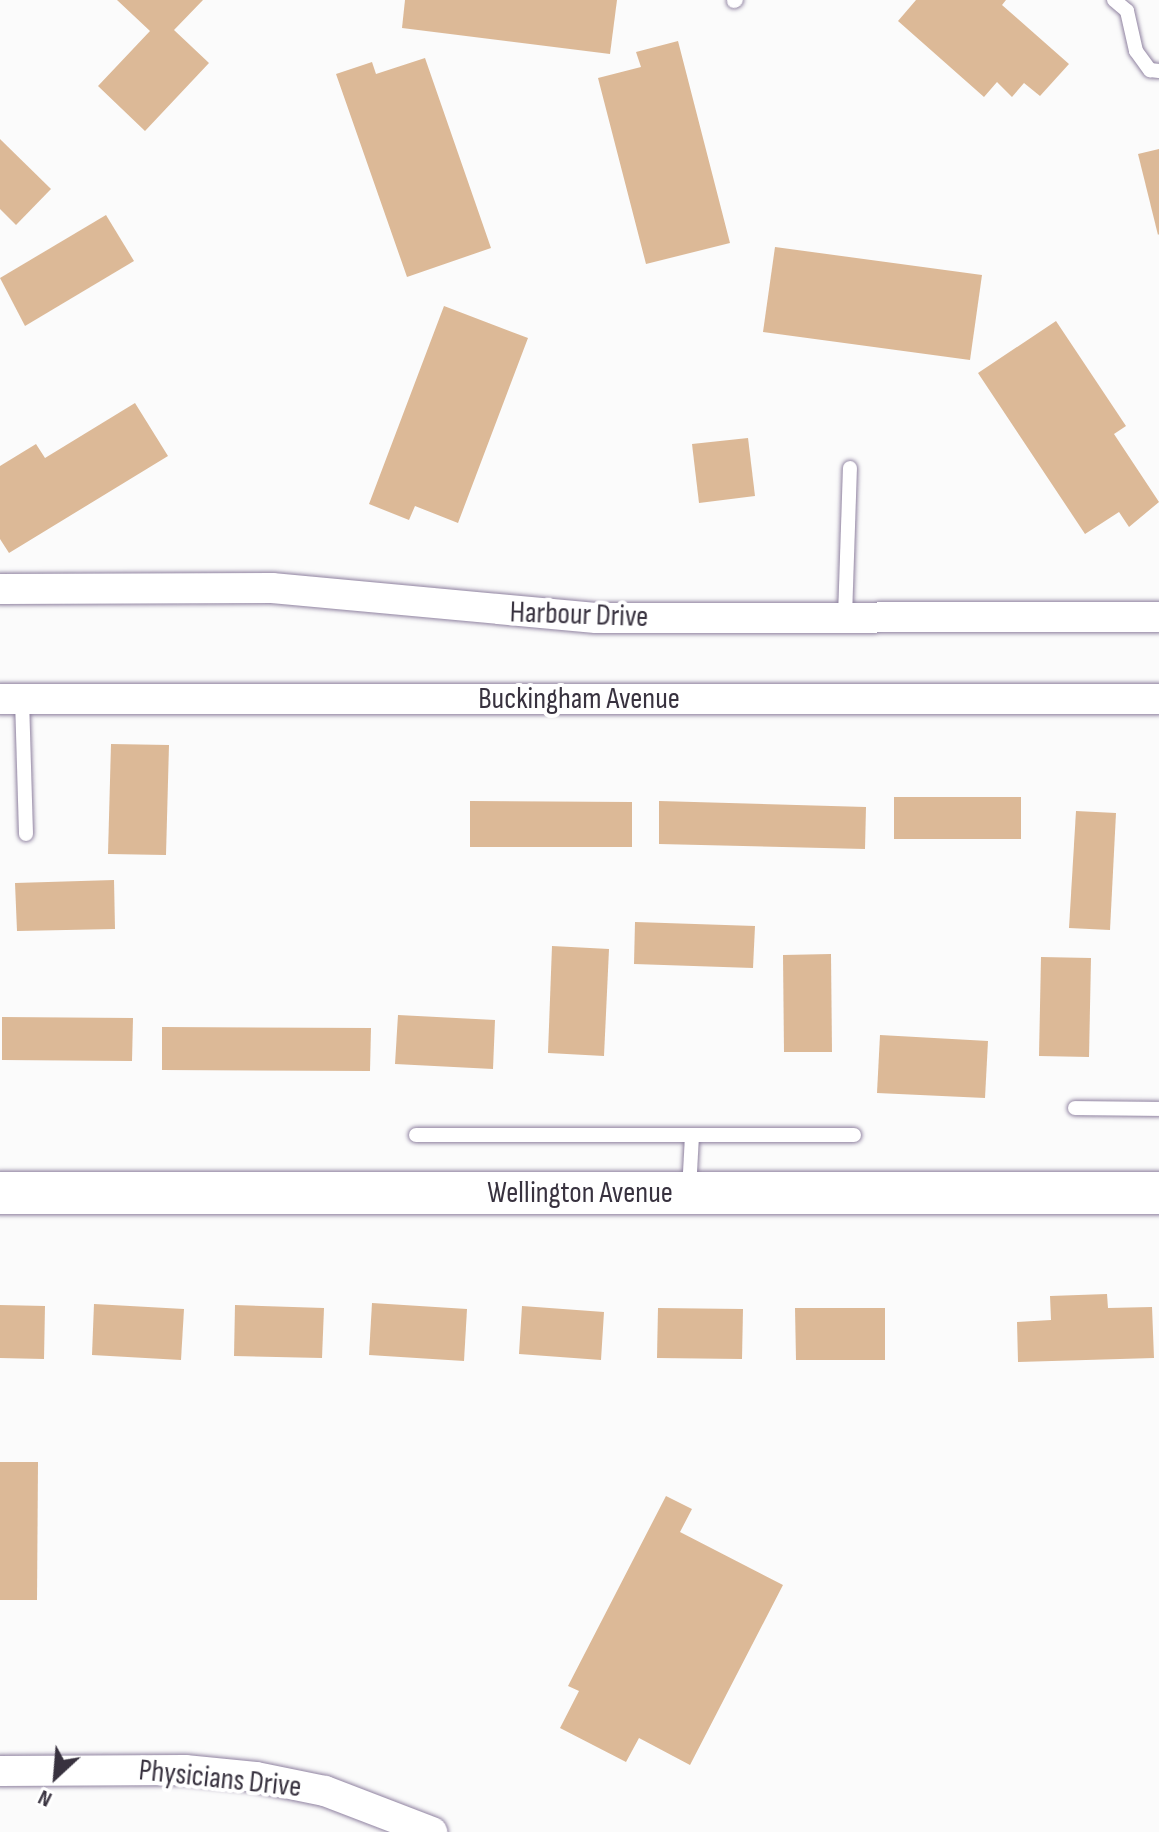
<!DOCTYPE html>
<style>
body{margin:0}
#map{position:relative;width:1159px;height:1832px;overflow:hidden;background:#fbfbfb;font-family:"Sofia Sans Condensed",sans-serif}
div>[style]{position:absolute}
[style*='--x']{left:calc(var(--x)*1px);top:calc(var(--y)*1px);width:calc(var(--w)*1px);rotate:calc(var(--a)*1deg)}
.building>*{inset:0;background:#dcb997}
.roads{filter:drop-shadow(0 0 2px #8f82a0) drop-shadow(0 0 2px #8f82a0)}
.lane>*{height:14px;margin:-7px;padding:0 7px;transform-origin:7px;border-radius:7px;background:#fff}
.street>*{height:30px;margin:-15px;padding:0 15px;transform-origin:15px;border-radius:15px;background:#fff}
.secondary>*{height:42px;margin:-21px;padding:0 21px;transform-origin:21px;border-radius:21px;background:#fff}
span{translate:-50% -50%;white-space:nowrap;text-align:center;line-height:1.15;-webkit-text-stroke:8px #fff;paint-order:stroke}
.street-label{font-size:30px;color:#38323f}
.north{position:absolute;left:16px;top:1736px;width:80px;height:80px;-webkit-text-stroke:6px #fff;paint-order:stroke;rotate:206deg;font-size:22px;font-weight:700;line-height:32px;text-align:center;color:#38323f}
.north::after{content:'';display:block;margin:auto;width:28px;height:36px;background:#38323f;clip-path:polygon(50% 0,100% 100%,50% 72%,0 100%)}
</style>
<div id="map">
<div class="building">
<i style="clip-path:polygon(117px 0,203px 0,174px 30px,209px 63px,145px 131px,98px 86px,150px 31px)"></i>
<i style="clip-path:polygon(405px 0,617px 0,610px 54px,402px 28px)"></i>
<i style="clip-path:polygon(916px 0,1006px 0,1002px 5px,1069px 64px,1040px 96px,1024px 83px,1012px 97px,997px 82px,984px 97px,898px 21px)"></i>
<i style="clip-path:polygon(678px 41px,730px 243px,646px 264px,598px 78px,641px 67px,636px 52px)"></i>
<i style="clip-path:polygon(425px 58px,491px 248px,407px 277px,336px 74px,372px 62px,376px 74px)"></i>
<i style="clip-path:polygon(0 139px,51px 189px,16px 225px,0 209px)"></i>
<i style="clip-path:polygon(1159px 149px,1159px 234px,1158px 235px,1138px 154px)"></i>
<i style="clip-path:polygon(106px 215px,134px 261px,25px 326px,0 278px)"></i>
<i style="clip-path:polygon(775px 247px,982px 275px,970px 360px,763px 332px)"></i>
<i style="clip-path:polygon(444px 306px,528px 338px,458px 523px,415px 506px,409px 520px,369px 504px)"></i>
<i style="clip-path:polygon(1056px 321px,1126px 426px,1114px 434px,1159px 502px,1129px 527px,1119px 512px,1085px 534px,978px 373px)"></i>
<i style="clip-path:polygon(135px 403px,168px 456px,9px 553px,0 539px,0 466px,36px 444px,45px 458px)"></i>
<i style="clip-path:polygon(748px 438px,755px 496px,699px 503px,692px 444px)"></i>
<i style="clip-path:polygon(111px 744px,169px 745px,166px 855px,108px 854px)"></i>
<i style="clip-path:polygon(894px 797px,1021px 797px,1021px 839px,894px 839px)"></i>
<i style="clip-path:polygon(470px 801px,632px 802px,632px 847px,470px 847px)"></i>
<i style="clip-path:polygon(659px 801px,866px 807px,865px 849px,659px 844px)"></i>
<i style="clip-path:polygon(1076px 811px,1116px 813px,1110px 930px,1069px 928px)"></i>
<i style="clip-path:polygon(114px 880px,115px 929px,17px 931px,15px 883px)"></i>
<i style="clip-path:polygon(635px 922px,755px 926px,753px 968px,634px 964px)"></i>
<i style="clip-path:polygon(552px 946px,609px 949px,604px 1056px,548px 1053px)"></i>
<i style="clip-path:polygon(831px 954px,832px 1052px,784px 1052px,783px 955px)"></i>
<i style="clip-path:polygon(1041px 957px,1091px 958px,1089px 1057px,1039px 1056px)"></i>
<i style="clip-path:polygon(398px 1015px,495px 1020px,493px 1069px,395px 1064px)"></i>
<i style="clip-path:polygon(2px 1017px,133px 1018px,132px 1061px,2px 1060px)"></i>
<i style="clip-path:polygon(162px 1027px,371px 1028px,370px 1071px,162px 1070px)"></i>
<i style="clip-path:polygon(880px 1035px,988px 1041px,985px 1098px,877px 1093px)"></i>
<i style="clip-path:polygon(1107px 1294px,1108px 1308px,1152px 1307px,1154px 1358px,1018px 1362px,1017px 1322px,1051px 1320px,1050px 1296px)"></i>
<i style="clip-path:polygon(372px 1303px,467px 1309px,464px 1361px,369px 1355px)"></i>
<i style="clip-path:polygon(94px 1304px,184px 1309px,181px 1360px,92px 1355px)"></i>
<i style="clip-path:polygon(0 1305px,45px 1306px,44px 1359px,0 1358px)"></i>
<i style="clip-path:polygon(235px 1305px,324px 1308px,322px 1358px,234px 1356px)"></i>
<i style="clip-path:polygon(522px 1306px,604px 1312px,601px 1360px,519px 1354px)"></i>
<i style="clip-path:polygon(658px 1308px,743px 1309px,742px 1359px,657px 1358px)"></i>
<i style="clip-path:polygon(795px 1308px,885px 1308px,885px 1360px,796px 1360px)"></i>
<i style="clip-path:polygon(0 1462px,38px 1462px,37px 1600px,0 1600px)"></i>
<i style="clip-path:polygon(666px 1496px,692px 1509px,680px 1532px,783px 1585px,690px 1765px,639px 1738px,626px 1762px,560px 1728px,579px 1691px,568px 1686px)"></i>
</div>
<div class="roads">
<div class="lane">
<i style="--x:1114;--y:0;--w:17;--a:40"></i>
<i style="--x:1127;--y:11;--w:41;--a:77.3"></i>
<i style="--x:1136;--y:51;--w:24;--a:54"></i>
<i style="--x:1150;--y:70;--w:9;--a:6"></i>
<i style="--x:734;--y:1;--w:2;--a:-27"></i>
<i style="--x:845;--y:617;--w:149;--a:-88.1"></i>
<i style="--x:22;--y:699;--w:135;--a:88.3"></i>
<i style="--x:1075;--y:1108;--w:84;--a:0.7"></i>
<i style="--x:416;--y:1135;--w:438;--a:0"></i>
<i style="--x:689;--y:1191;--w:56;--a:-86.9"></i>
</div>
<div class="street">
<i style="--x:0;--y:589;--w:272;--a:-0.2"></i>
<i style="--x:272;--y:588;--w:325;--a:5.3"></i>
<i style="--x:596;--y:618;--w:563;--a:-0.1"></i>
<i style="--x:0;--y:699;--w:1159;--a:0"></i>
<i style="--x:0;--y:1771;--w:185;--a:-0.3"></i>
<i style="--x:185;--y:1770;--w:71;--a:5.6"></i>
<i style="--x:256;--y:1777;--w:70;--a:11.5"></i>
<i style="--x:325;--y:1791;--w:115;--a:21"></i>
</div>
<div class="secondary">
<i style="--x:0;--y:1193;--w:1159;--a:0"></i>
</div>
</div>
<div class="street-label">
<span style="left:579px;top:615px;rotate:2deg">Harbour Drive</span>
<span style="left:579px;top:699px">Buckingham Avenue</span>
<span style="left:580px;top:1193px">Wellington Avenue</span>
<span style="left:220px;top:1779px;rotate:6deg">Physicians Drive</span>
</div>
<div class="north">N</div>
</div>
